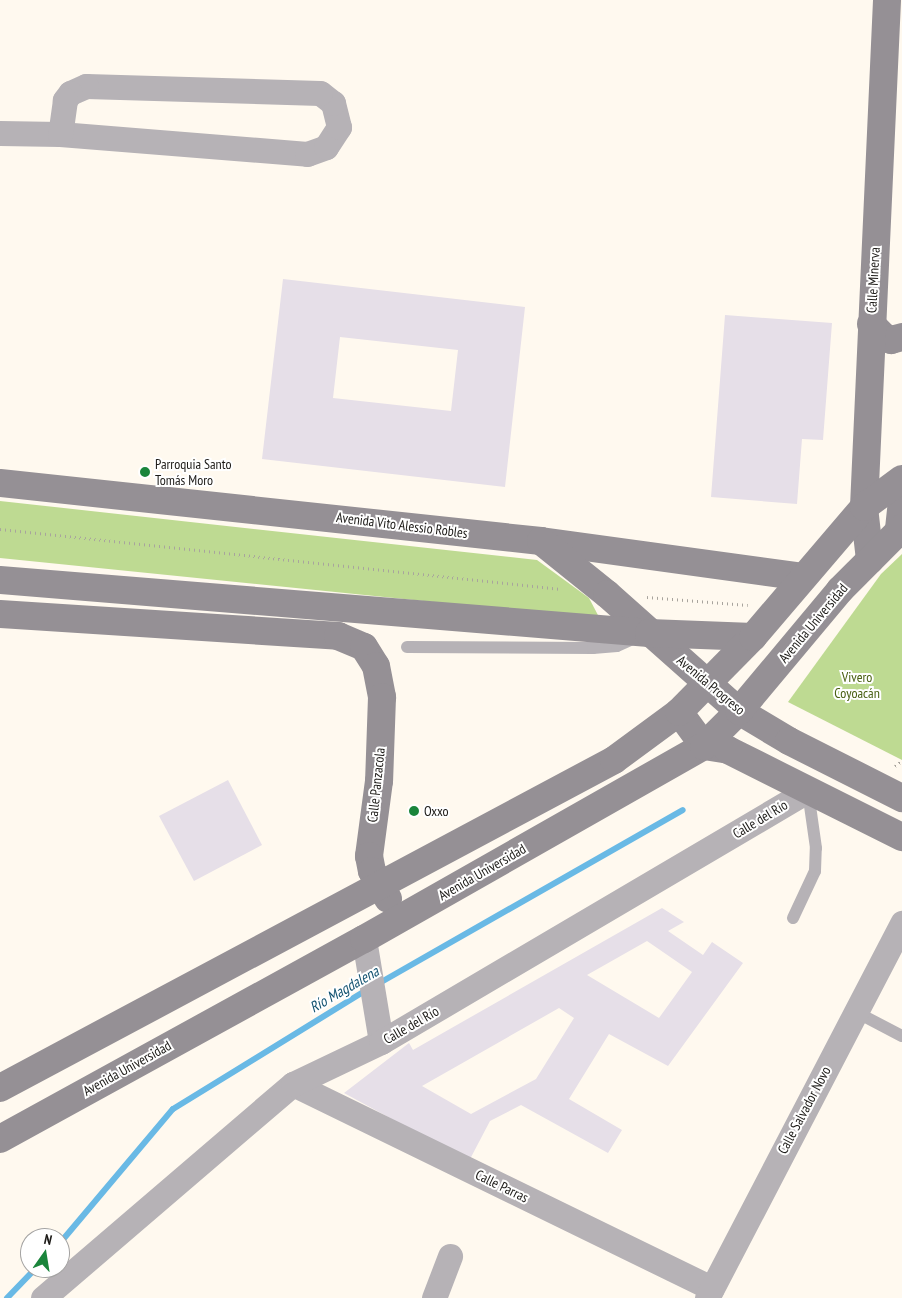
<!DOCTYPE html>
<meta charset="utf-8">
<style>
body{margin:0}
#map{position:relative;width:902px;height:1298px;overflow:hidden;background:#fff9ef;font-family:"PT Sans Narrow",sans-serif}
div>[style]{position:absolute}
[style*='--x']{left:calc(var(--x)*1px);top:calc(var(--y)*1px);width:calc(var(--w)*1px);rotate:calc(var(--a)*1deg)}
.green>*{inset:0;background:#beda92}
.stream>*{height:6px;margin:-3px;padding:0 3px;transform-origin:3px;border-radius:3px;background:#69b9e5}
.building>*{inset:0;background:#e6dfe8}
.path>*{height:3px;margin-top:-1.5px;transform-origin:0;background:repeating-linear-gradient(90deg,#a8a49d 0 1px,transparent 0 5px)}
.lane>*{height:12px;margin:-6px;padding:0 6px;transform-origin:6px;border-radius:6px;background:#b6b2b6}
.street>*{height:25px;margin:-12.5px;padding:0 12.5px;transform-origin:12.5px;border-radius:12.5px;background:#b6b2b6}
.secondary>*{height:28px;margin:-14px;padding:0 14px;transform-origin:14px;border-radius:14px;background:#959095}
.dots>*{width:14px;height:14px;translate:-50% -50%;box-sizing:border-box;border:2px solid #fff;border-radius:50%}
span{translate:-50% -50%;white-space:nowrap;text-align:center;line-height:1.15;-webkit-text-stroke:4px #fff;paint-order:stroke}
.street-label{font-size:14px;color:#1c1a17}
.poi-label{font-size:14px;color:#1c1a17}
.left{translate:0 -50%;text-align:left}
.park-label{font-size:14px;color:#485f11}
.water-label{font-size:15px;color:#11516f;font-style:italic}
.north{position:absolute;left:20px;top:1228px;width:50px;height:50px;box-sizing:border-box;background:#fff;border:1px solid #a4a3a2;border-radius:50%;rotate:13deg;font-size:14px;font-weight:700;line-height:20px;text-align:center;color:#1c1a17}
.north::after{content:'';display:block;margin:auto;width:18px;height:22px;background:#1a853b;clip-path:polygon(50% 0,100% 100%,50% 72%,0 100%)}
</style>
<div id="map">
<div class="green">
<i style="clip-path:polygon(0 501px,537px 560px,589px 598px,600px 619px,0 558px)"></i>
<i style="clip-path:polygon(902px 554px,902px 760px,788px 702px,881px 574px)"></i>
</div>
<div class="stream">
<i style="--x:376;--y:985;--w:353;--a:-29.7"></i>
<i style="--x:60;--y:1243;--w:175;--a:-49.9"></i>
<i style="--x:173;--y:1109;--w:229;--a:-31.6"></i>
<i style="--x:7;--y:1298;--w:42;--a:-46"></i>
</div>
<div class="building">
<i style="clip-path:polygon(evenodd,283px 279px,525px 307px,505px 487px,262px 459px,283px 279px,340px 337px,458px 350px,451px 411px,333px 398px,340px 337px)"></i>
<i style="clip-path:polygon(725px 315px,832px 323px,823px 440px,802px 439px,797px 504px,711px 497px)"></i>
<i style="clip-path:polygon(228px 780px,262px 845px,194px 881px,159px 816px)"></i>
<i style="clip-path:polygon(evenodd,662px 908px,684px 922px,668px 931px,703px 955px,712px 942px,743px 963px,668px 1066px,609px 1034px,569px 1099px,622px 1130px,608px 1153px,521px 1105px,490px 1121px,469px 1161px,344px 1093px,409px 1043px,413px 1050px,662px 908px,647px 941px,692px 972px,659px 1018px,587px 975px,647px 941px,662px 908px,559px 1008px,574px 1018px,536px 1079px,471px 1114px,422px 1086px,559px 1008px)"></i>
</div>
<div class="path">
<i style="--x:0;--y:529;--w:564;--a:6.1"></i>
<i style="--x:647;--y:597;--w:101;--a:4.5"></i>
<i style="--x:895;--y:766;--w:9;--a:-36"></i>
</div>
<div class="lane">
<i style="--x:407;--y:647;--w:186;--a:0.3"></i>
<i style="--x:593;--y:648;--w:24;--a:-5"></i>
<i style="--x:617;--y:646;--w:20;--a:-24"></i>
<i style="--x:793;--y:918;--w:52;--a:-64.9"></i>
<i style="--x:815;--y:871;--w:23;--a:-88"></i>
<i style="--x:816;--y:848;--w:57;--a:-98.1"></i>
<i style="--x:856;--y:1012;--w:52;--a:27.6"></i>
</div>
<div class="street">
<i style="--x:0;--y:133;--w:60;--a:1"></i>
<i style="--x:60;--y:134;--w:248;--a:4.6"></i>
<i style="--x:307;--y:154;--w:20;--a:-20"></i>
<i style="--x:326;--y:147;--w:24;--a:-57"></i>
<i style="--x:339;--y:127;--w:25;--a:-104"></i>
<i style="--x:333;--y:103;--w:16;--a:-142"></i>
<i style="--x:320;--y:93;--w:234;--a:-178.3"></i>
<i style="--x:86;--y:86;--w:17;--a:156"></i>
<i style="--x:70;--y:93;--w:9;--a:126"></i>
<i style="--x:65;--y:100;--w:34;--a:98"></i>
<i style="--x:364;--y:939;--w:104;--a:80.6"></i>
<i style="--x:293;--y:1084;--w:466;--a:26"></i>
<i style="--x:43;--y:1298;--w:329;--a:-40.6"></i>
<i style="--x:293;--y:1084;--w:98;--a:-25.5"></i>
<i style="--x:381;--y:1042;--w:496;--a:-30.5"></i>
<i style="--x:434;--y:1298;--w:45;--a:-69.1"></i>
<i style="--x:707;--y:1298;--w:423;--a:-62.5"></i>
</div>
<div class="secondary">
<i style="--x:871;--y:324;--w:18;--a:45"></i>
<i style="--x:884;--y:337;--w:8;--a:23"></i>
<i style="--x:891;--y:340;--w:11;--a:-15"></i>
<i style="--x:0;--y:483;--w:544;--a:6.12"></i>
<i style="--x:541;--y:541;--w:264;--a:7.8"></i>
<i style="--x:899;--y:529;--w:29;--a:-84"></i>
<i style="--x:541;--y:541;--w:85;--a:38.8"></i>
<i style="--x:607;--y:594;--w:176;--a:41.6"></i>
<i style="--x:739;--y:711;--w:58;--a:31"></i>
<i style="--x:789;--y:741;--w:127;--a:26.8"></i>
<i style="--x:870;--y:560;--w:53;--a:-96.5"></i>
<i style="--x:864;--y:507;--w:508;--a:-87.4"></i>
<i style="--x:0;--y:580;--w:651;--a:4.67"></i>
<i style="--x:649;--y:633;--w:104;--a:2.2"></i>
<i style="--x:0;--y:614;--w:339;--a:3.7"></i>
<i style="--x:338;--y:636;--w:28;--a:23"></i>
<i style="--x:364;--y:647;--w:22;--a:58"></i>
<i style="--x:376;--y:666;--w:32;--a:79"></i>
<i style="--x:382;--y:697;--w:84;--a:92"></i>
<i style="--x:379;--y:781;--w:76;--a:97.6"></i>
<i style="--x:369;--y:856;--w:15;--a:79"></i>
<i style="--x:372;--y:871;--w:32;--a:60"></i>
<i style="--x:679;--y:712;--w:42;--a:53.7"></i>
<i style="--x:704;--y:746;--w:24;--a:9"></i>
<i style="--x:728;--y:750;--w:195;--a:26.6"></i>
<i style="--x:0;--y:1088;--w:696;--a:-28.11"></i>
<i style="--x:614;--y:760;--w:81;--a:-36.4"></i>
<i style="--x:679;--y:712;--w:105;--a:-45.4"></i>
<i style="--x:753;--y:637;--w:171;--a:-49.5"></i>
<i style="--x:864;--y:507;--w:47;--a:-36.4"></i>
<i style="--x:0;--y:1139;--w:415;--a:-28.8"></i>
<i style="--x:364;--y:939;--w:391;--a:-29.6"></i>
<i style="--x:704;--y:746;--w:49;--a:-45"></i>
<i style="--x:739;--y:711;--w:158;--a:-50.1"></i>
<i style="--x:840;--y:590;--w:88;--a:-45"></i>
</div>
<div class="dots">
<i style="left:145px;top:472px;background:#1a853b"></i>
<i style="left:414px;top:811px;background:#1a853b"></i>
</div>
<div class="street-label">
<span style="left:873px;top:280px;rotate:-87deg">Calle Minerva</span>
<span style="left:402px;top:525px;rotate:7deg">Avenida Vito Alessio Robles</span>
<span style="left:813px;top:623px;rotate:-50deg">Avenida Universidad</span>
<span style="left:711px;top:685px;rotate:40deg">Avenida Progreso</span>
<span style="left:376px;top:785px;rotate:-84deg">Calle Panzacola</span>
<span style="left:760px;top:819px;rotate:-31deg">Calle del Río</span>
<span style="left:482px;top:872px;rotate:-30deg">Avenida Universidad</span>
<span style="left:411px;top:1025px;rotate:-30deg">Calle del Río</span>
<span style="left:127px;top:1068px;rotate:-29deg">Avenida Universidad</span>
<span style="left:804px;top:1110px;rotate:-62deg">Calle Salvador Novo</span>
<span style="left:502px;top:1186px;rotate:26deg">Calle Parras</span>
</div>
<div class="poi-label">
<span class="left" style="left:155px;top:472px">Parroquia Santo<br>Tomás Moro</span>
<span class="left" style="left:424px;top:811px">Oxxo</span>
</div>
<div class="park-label">
<span style="left:857px;top:685px">Vivero<br>Coyoacán</span>
</div>
<div class="water-label">
<span style="left:344px;top:989px;rotate:-30deg">Río Magdalena</span>
</div>
<div class="north">N</div>
</div>
